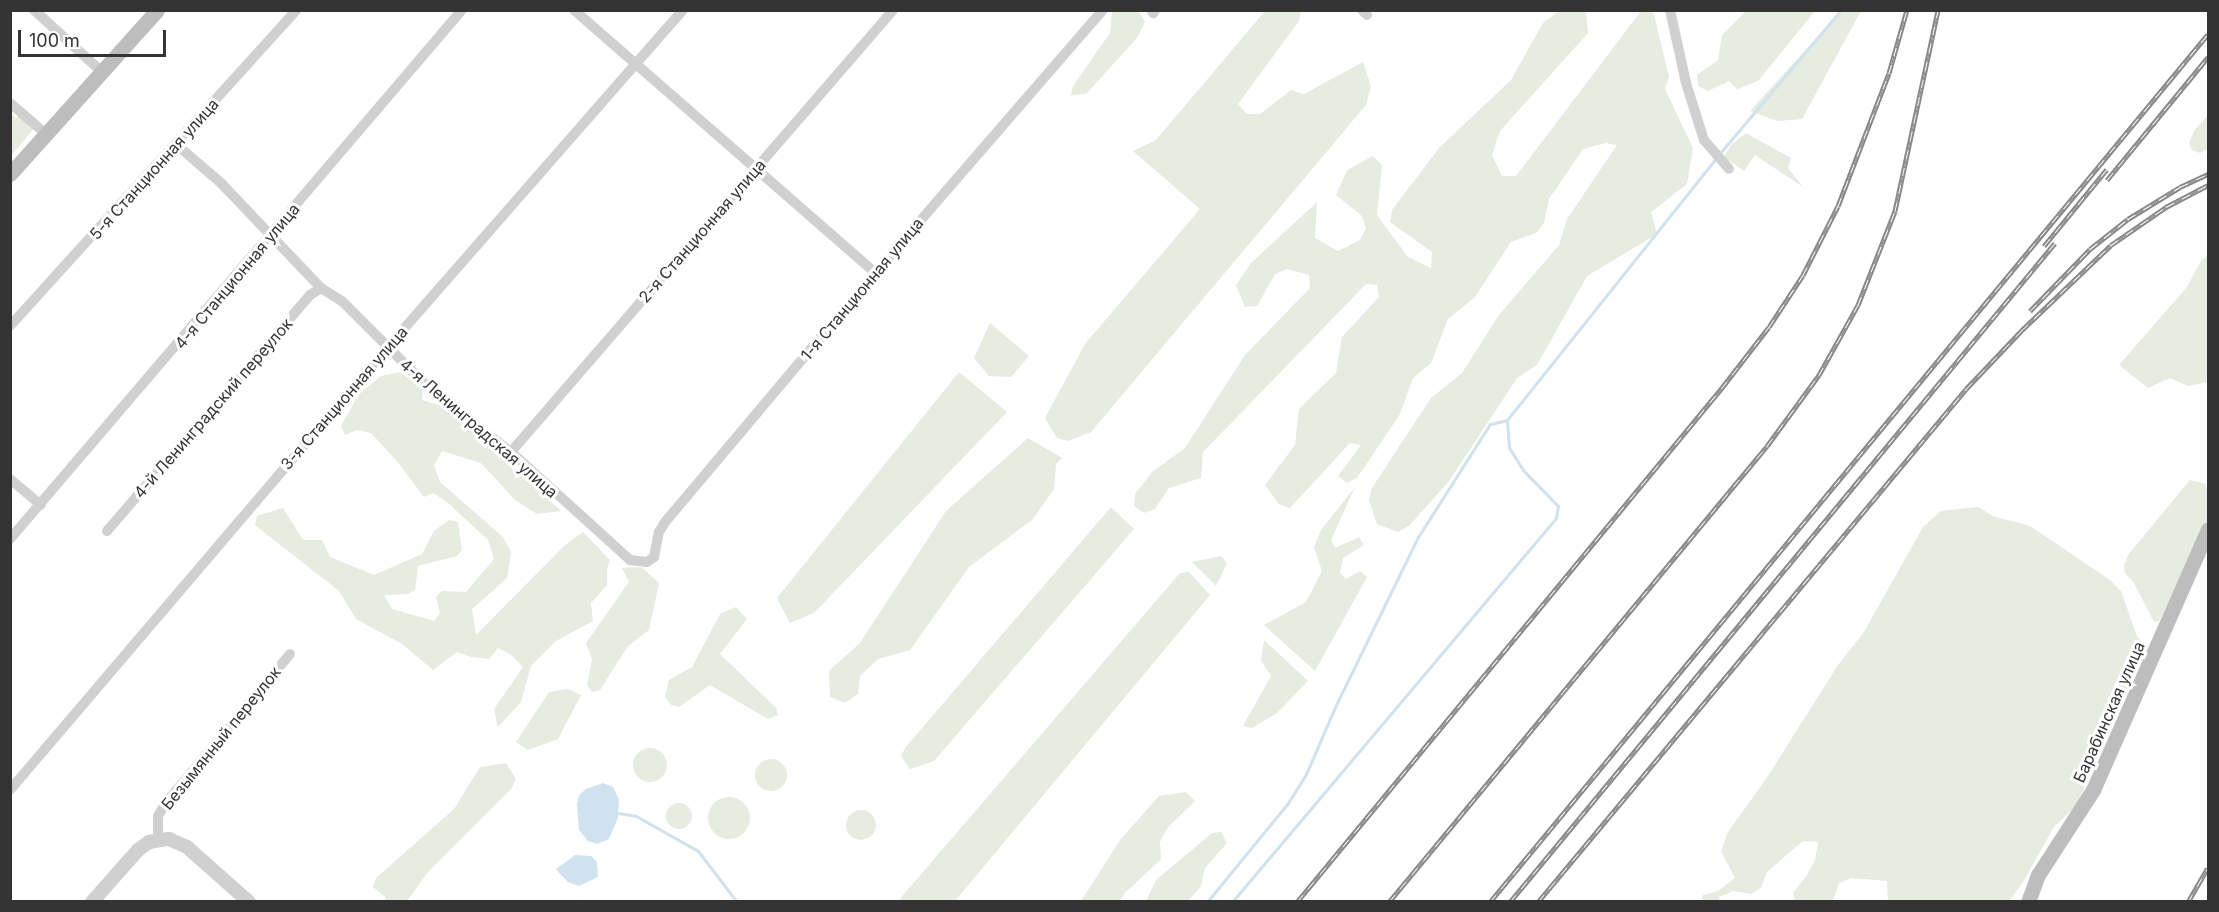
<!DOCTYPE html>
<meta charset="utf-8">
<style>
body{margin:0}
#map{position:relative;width:2219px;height:912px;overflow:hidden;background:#fff;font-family:Inter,sans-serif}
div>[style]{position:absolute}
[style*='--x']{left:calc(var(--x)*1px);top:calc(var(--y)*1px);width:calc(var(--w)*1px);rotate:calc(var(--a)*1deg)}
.green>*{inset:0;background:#e6ecdf}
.round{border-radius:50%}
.water>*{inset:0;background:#cfe2ee}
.stream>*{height:3px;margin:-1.5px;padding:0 1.5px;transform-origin:1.5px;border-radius:1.5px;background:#cfe2ee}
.minor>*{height:10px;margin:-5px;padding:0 5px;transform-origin:5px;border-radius:5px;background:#d0d0d0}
.tertiary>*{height:14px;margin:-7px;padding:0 7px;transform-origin:7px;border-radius:7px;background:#d0d0d0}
.secondary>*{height:15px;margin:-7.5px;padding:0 7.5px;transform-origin:7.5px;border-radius:7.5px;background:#bdbdbd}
.rail>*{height:5px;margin-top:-2.5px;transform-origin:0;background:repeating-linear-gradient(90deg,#fff 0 9px,#888 0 18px);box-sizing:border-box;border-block:2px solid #888}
span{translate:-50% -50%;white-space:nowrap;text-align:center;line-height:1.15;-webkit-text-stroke:6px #fff;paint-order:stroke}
.street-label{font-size:16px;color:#333}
.frame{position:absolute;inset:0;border:12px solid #333;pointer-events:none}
.scale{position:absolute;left:18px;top:30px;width:148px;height:27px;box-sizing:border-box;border:3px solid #333;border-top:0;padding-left:8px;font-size:18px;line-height:21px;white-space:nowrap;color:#333;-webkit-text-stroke:4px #fff;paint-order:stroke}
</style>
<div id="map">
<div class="green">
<i style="clip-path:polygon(1112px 11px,1139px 12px,1145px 22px,1137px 38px,1086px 94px,1071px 95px,1073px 86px,1110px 33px)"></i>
<i style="clip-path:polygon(1265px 11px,1301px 11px,1299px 21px,1238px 104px,1247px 114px,1260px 114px,1291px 90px,1304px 94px,1363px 62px,1371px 86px,1366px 105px,1091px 432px,1068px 441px,1057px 438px,1045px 418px,1085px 344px,1200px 209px,1133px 151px,1156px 140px)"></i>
<i style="clip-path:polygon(1559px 11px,1586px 11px,1588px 33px,1500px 131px,1492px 155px,1502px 176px,1516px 176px,1641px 11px,1649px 10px,1654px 14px,1669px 77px,1665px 89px,1693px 148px,1687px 184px,1651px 212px,1657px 234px,1587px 276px,1537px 365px,1517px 378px,1449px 481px,1409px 526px,1398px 532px,1377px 524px,1369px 500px,1372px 488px,1431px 398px,1462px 373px,1499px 315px,1559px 245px,1567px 219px,1617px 145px,1605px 143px,1583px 149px,1549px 199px,1544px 223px,1536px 233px,1511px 242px,1475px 297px,1448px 319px,1431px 363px,1413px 378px,1400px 414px,1357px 478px,1347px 483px,1338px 476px,1361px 445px,1350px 443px,1290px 508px,1279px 504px,1265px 485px,1295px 445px,1299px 409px,1336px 373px,1342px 337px,1379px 297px,1377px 285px,1366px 284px,1203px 452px,1201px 478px,1169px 488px,1155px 509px,1144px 513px,1134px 506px,1135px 494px,1152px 472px,1185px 448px,1245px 355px,1310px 288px,1309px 275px,1287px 269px,1275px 274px,1257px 306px,1245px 307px,1236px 285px,1251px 263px,1317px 202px,1315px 238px,1338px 251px,1360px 240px,1366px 228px,1362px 216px,1336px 195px,1347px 170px,1373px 156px,1382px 165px,1377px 215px,1408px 257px,1431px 268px,1432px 252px,1390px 222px,1392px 210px,1439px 148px,1511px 80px,1543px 23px)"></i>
<i style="clip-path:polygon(1746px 11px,1815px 11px,1758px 81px,1737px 89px,1729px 81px,1708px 91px,1698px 86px,1697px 75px,1718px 60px,1722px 35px)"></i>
<i style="clip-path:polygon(1841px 11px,1861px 11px,1802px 119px,1777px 121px,1750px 111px)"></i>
<i style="clip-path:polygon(11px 113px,16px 118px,19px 114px,35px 127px,11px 156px)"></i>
<i style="clip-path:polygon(2208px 115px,2208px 149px,2200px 153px,2192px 150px,2189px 143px,2194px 131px)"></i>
<i style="clip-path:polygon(1746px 133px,1791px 158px,1788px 168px,1803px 187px,1755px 155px,1744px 171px,1724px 157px,1731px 145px)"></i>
<i style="clip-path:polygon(2208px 254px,2208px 382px,2188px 386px,2170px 378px,2148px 388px,2119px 365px,2187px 287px,2201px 261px)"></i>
<i style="clip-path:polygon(990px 323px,1029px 356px,1011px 377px,989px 376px,974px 358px)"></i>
<i style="clip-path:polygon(399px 372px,423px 387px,422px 400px,450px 408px,561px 511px,537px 514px,515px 500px,481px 463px,442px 451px,434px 465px,440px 482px,503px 537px,511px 552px,507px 578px,472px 609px,476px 635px,564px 546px,583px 532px,610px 560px,607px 569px,607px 585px,591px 603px,593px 621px,556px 641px,531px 666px,521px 702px,498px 727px,494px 709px,523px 667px,510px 654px,498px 648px,489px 659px,471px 657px,457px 652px,433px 670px,402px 644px,356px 619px,339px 591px,255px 525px,257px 516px,283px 508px,303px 540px,322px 540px,330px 557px,374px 575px,422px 554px,434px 531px,449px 520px,458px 522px,462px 550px,457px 556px,418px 566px,415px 590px,408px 594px,384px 595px,392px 609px,434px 621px,440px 613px,436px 597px,442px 591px,466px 592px,494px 559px,488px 540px,447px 502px,433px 493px,424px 497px,396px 460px,371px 433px,357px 430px,345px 435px,341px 426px,359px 394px,381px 376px)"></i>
<i style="clip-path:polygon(959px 372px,1007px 412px,814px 613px,790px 623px,777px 598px)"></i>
<i style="clip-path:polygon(1028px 438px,1062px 458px,1056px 464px,1054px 489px,1033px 519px,969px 567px,910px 650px,878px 659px,860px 676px,858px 694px,845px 703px,830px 697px,829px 671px,860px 643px,946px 511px)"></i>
<i style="clip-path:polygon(2190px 480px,2205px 484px,2208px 491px,2208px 518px,2164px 611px,2159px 621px,2154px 622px,2134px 583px,2125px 573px,2124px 565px,2128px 555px)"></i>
<i style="clip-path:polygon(1355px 487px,1331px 540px,1335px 548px,1359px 537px,1364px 545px,1343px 558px,1340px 573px,1346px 579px,1360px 571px,1367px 577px,1315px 671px,1264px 625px,1306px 602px,1322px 571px,1314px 547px,1321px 530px)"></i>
<i style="clip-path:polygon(1111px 507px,1134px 529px,934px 761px,910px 769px,901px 756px,905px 748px)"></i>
<i style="clip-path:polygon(1978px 507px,1993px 516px,2030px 526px,2110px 580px,2121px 591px,2137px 636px,2145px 646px,2077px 805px,2054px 827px,2023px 882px,2009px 901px,1888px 901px,1887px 881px,1851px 878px,1839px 883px,1833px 901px,1795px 901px,1793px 893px,1807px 875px,1815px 860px,1818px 842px,1803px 841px,1767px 872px,1761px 888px,1751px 894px,1733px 891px,1719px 897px,1720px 901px,1701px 901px,1703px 895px,1718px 891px,1735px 878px,1721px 851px,1728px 832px,1766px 779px,1838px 665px,1864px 632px,1923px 527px,1941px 511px)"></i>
<i style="clip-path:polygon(1221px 556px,1227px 563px,1216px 586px,1192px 562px)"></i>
<i style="clip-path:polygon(641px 567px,659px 583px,649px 630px,628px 646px,600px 690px,592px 692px,587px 685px,592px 659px,586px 643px,629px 582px,622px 568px)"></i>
<i style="clip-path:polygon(1189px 572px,1210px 595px,955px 901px,898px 901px,1180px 573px)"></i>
<i style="clip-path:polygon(736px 607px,747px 619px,720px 654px,776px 708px,778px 715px,768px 719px,710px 685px,679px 707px,671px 705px,665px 697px,669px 680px,692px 667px,720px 614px)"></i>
<i style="clip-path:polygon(1264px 640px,1308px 681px,1277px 713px,1252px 728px,1243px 726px,1271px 676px,1261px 661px)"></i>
<i style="clip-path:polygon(568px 689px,581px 695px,558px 739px,528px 750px,516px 742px,549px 692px)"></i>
<i class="round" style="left:633px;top:748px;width:34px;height:34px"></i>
<i class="round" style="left:755px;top:759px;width:32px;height:32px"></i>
<i style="clip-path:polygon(506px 763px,516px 779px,511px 789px,428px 872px,407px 901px,385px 901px,385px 897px,373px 887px,376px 878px,454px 809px,480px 767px)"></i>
<i style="clip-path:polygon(1186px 792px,1195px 801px,1168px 827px,1160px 842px,1161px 859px,1125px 893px,1120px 901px,1081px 901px,1121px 839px,1159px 796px)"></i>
<i class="round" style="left:708px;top:797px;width:42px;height:42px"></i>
<i class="round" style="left:666px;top:803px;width:26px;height:26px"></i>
<i class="round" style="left:846px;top:810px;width:30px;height:30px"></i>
<i style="clip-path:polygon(1221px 832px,1227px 843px,1205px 868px,1201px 886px,1188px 901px,1146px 901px,1156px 880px,1212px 833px)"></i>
</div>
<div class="water">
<i style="clip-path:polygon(603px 783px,613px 787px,619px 800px,618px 818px,609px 839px,597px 844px,588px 841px,579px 830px,577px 804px,579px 795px,586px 789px)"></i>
<i style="clip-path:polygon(575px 855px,591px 856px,597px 862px,598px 877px,579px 886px,568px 882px,561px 875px,556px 869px)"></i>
</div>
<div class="stream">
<i style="--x:1720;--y:153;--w:187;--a:-49.8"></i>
<i style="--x:618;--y:813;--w:18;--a:9"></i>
<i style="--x:636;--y:816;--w:71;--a:29.4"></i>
<i style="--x:698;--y:851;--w:64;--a:52.6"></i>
<i style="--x:1207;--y:902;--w:128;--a:-50.7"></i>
<i style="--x:1288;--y:803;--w:34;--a:-58"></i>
<i style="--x:1306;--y:774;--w:75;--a:-66.5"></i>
<i style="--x:1336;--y:705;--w:187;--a:-64"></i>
<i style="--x:1418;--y:537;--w:134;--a:-57.5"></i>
<i style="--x:1490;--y:424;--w:17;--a:-13"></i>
<i style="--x:1507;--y:420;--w:335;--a:-51.4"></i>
<i style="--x:1232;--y:902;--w:502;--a:-49.84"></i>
<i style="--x:1556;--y:518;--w:12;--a:-81"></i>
<i style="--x:1558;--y:506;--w:50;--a:-134.2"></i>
<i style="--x:1523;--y:470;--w:26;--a:-122"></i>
<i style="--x:1509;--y:448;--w:28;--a:-94"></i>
</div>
<div class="minor">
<i style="--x:34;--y:10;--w:92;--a:42.4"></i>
<i style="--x:574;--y:10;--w:400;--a:41.1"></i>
<i style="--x:1151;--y:10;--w:4;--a:56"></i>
<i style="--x:1153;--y:13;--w:4;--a:-56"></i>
<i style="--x:1362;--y:10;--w:7;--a:45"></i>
<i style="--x:1670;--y:10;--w:75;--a:77.6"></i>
<i style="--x:1686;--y:83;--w:60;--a:72.5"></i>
<i style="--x:1704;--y:140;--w:38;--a:49"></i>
<i style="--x:10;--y:103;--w:48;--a:40.7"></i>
<i style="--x:177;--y:145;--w:58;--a:40.8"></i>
<i style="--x:221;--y:183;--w:145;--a:46.4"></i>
<i style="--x:321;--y:288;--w:25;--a:32"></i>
<i style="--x:342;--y:301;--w:129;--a:45"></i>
<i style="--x:433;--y:392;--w:98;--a:37.6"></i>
<i style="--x:511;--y:452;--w:161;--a:42.2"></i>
<i style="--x:630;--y:560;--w:17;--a:7"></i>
<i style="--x:647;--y:562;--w:9;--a:-36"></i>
<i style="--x:654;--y:557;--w:25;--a:-79"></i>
<i style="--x:659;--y:532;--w:13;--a:-58"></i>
<i style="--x:666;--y:521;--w:324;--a:-49.9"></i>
<i style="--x:875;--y:273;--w:348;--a:-49.1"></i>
<i style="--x:10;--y:326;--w:427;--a:-47.8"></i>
<i style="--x:511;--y:452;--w:584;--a:-49.16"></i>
<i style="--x:10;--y:479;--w:40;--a:40"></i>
<i style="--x:107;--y:531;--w:311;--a:-49.3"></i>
<i style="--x:310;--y:295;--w:13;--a:-32"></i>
<i style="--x:10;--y:539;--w:696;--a:-49.49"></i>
<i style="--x:10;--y:790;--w:581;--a:-49.54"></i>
<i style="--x:387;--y:348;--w:449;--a:-48.8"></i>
<i style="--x:158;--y:840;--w:24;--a:-90"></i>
<i style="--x:158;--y:816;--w:14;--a:-60"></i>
<i style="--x:165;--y:804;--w:195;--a:-50.2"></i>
</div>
<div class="tertiary">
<i style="--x:92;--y:902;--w:69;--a:-48.5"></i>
<i style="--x:138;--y:850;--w:14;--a:-36"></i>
<i style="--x:149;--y:842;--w:20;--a:-9"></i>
<i style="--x:169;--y:839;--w:20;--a:24"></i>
<i style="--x:187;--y:847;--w:83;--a:41.6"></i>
</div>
<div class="secondary">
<i style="--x:10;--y:174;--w:220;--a:-48.1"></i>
<i style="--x:2028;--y:902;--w:29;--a:-70"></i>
<i style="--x:2038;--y:875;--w:101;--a:-57.1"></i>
<i style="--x:2093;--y:790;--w:285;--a:-66.2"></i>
</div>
<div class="rail">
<i style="--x:2107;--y:180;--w:159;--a:-50.6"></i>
<i style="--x:2044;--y:246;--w:99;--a:-50.7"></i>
<i style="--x:2030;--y:311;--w:86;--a:-45.9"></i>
<i style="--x:2090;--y:249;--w:48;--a:-38.3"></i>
<i style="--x:2128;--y:219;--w:61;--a:-31.6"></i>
<i style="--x:2180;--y:187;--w:31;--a:-25"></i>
<i style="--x:1297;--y:902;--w:666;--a:-50.43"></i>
<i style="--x:1721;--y:389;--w:78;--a:-52.3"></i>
<i style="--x:1769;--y:327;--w:62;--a:-56.8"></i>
<i style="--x:1803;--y:275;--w:77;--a:-63.1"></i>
<i style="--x:1838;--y:206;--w:142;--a:-69"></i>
<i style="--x:1889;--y:73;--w:66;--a:-74.1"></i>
<i style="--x:1389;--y:902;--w:592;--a:-50.34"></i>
<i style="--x:1767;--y:446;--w:88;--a:-53.8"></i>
<i style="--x:1819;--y:375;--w:80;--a:-60.9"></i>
<i style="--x:1858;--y:305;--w:101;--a:-68.5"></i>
<i style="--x:1895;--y:211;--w:206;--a:-77.9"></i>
<i style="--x:1490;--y:902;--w:1126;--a:-50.4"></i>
<i style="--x:1510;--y:902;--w:855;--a:-50.41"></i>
<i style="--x:1538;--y:902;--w:668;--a:-50.16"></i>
<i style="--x:1966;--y:389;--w:80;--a:-46.5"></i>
<i style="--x:2021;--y:331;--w:124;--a:-43.7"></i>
<i style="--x:2111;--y:245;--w:67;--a:-34.6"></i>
<i style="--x:2166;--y:207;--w:47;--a:-27.6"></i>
<i style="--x:2188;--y:902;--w:39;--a:-60"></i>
</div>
<div class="street-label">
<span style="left:154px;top:169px;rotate:-48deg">5-я Станционная улица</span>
<span style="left:702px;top:231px;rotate:-49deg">2-я Станционная улица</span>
<span style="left:237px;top:276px;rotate:-50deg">4-я Станционная улица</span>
<span style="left:862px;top:289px;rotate:-50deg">1-я Станционная улица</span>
<span style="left:344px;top:398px;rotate:-49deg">3-я Станционная улица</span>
<span style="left:213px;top:408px;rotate:-49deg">4-й Ленинградский переулок</span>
<span style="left:479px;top:428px;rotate:41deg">4-я Ленинградская улица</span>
<span style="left:2109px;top:712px;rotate:-66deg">Барабинская улица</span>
<span style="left:221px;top:738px;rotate:-51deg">Безымянный переулок</span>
</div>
<div class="frame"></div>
<div class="scale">100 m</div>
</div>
